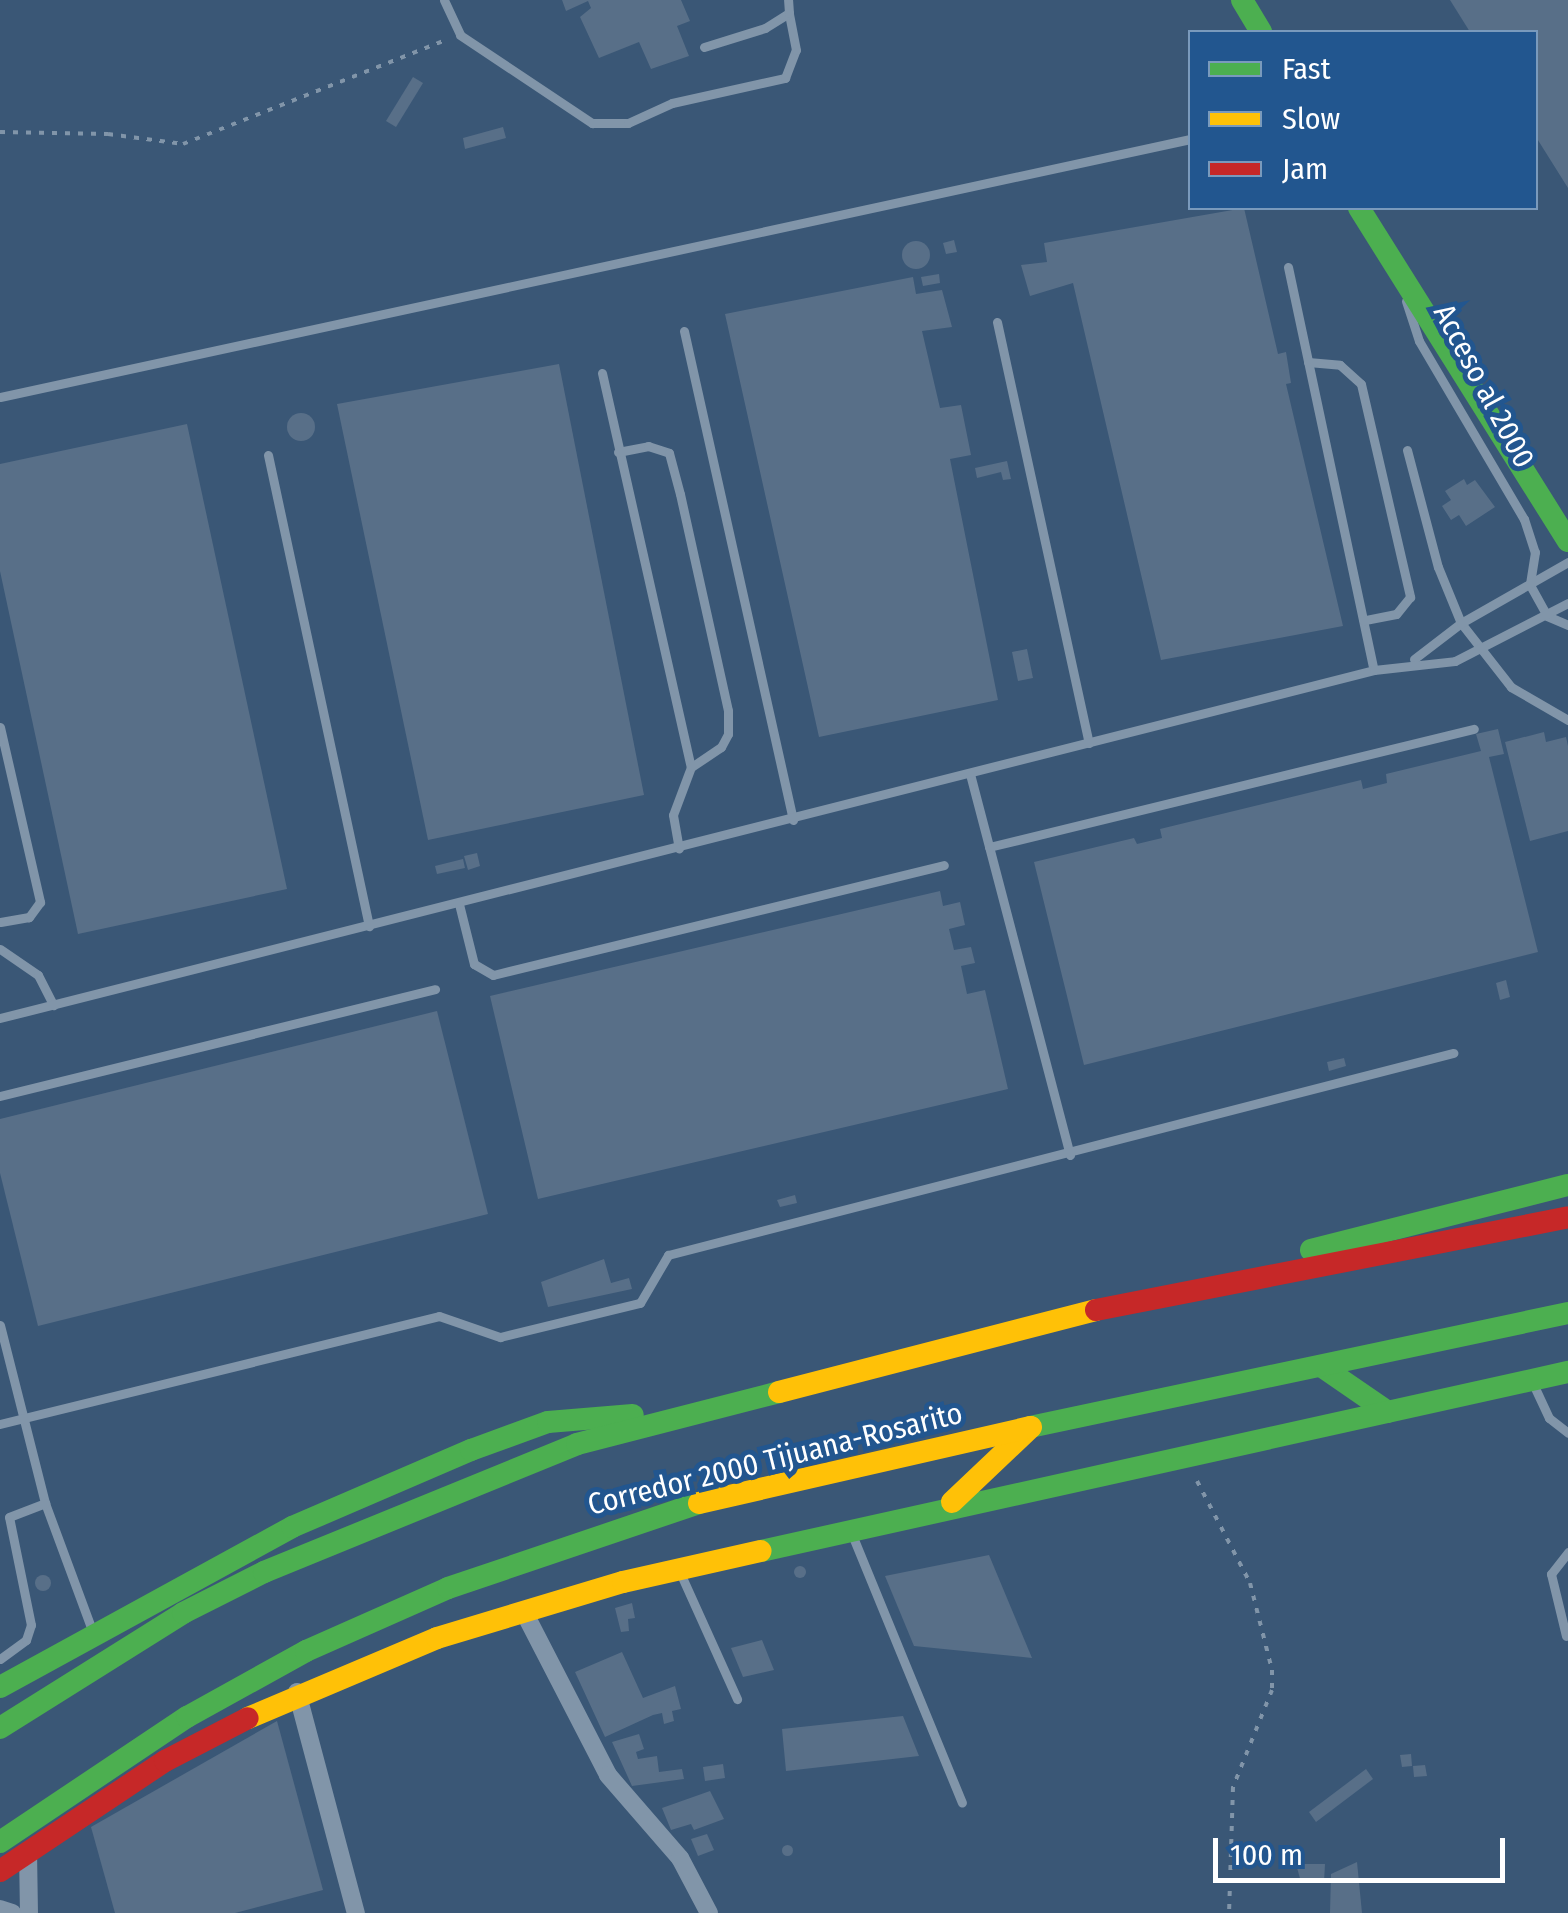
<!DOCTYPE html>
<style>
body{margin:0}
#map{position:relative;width:1568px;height:1913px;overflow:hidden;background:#3a5776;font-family:"Fira Sans Condensed",sans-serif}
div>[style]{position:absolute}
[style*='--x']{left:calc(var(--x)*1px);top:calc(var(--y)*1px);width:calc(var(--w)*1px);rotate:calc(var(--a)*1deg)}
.building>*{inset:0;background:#586f88}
.round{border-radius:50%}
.path>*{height:4px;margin-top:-2px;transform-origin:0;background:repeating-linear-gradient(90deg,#8195a9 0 5px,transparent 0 13px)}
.lane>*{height:9px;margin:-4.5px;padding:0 4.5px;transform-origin:4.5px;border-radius:4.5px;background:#8195a9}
.street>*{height:18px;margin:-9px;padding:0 9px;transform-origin:9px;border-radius:9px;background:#8195a9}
.fast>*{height:22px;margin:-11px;padding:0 11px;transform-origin:11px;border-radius:11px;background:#4caf50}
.slow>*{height:22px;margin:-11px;padding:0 11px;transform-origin:11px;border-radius:11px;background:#ffc107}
.jam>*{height:22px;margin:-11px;padding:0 11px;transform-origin:11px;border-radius:11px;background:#c62828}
span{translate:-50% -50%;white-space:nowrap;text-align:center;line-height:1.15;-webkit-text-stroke:10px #22568f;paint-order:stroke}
.street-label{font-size:30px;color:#fff}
.legend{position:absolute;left:1188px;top:30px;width:350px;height:180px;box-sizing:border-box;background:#22568f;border:2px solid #7a9abc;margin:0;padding:12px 18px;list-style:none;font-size:30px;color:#fff}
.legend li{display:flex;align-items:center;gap:20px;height:50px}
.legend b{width:50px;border:2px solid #7a9abc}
.scale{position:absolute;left:1213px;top:1838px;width:292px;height:45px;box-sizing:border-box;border:5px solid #fff;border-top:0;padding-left:12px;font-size:30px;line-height:35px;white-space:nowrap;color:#fff;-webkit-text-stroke:8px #22568f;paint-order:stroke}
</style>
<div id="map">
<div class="building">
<i style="clip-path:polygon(562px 0,681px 0,690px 21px,677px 26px,689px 56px,651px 69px,639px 42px,599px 58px,580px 17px,591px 8px,588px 1px,566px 11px)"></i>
<i style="clip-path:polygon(1450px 0,1568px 0,1568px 188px,1536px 137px,1536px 32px,1470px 32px)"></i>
<i style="clip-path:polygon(413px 77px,423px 83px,396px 127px,386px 121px)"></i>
<i style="clip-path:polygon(503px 127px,506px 138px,465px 149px,463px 138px)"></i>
<i style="clip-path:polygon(1244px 208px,1278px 354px,1286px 352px,1291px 383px,1286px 384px,1343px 626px,1161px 660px,1073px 283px,1030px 296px,1021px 265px,1047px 262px,1044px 243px)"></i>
<i style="clip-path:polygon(954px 240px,957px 252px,946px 254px,943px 243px)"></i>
<i class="round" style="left:902px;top:241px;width:28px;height:28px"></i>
<i style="clip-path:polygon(939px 274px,940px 283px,923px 286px,921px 277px)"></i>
<i style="clip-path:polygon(913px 277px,916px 294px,942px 290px,952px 327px,922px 331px,940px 408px,961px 405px,971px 455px,950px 459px,998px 700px,819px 737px,725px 314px)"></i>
<i style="clip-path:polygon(559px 364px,644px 795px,428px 840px,337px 404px)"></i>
<i class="round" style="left:287px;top:413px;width:28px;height:28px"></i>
<i style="clip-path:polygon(187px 424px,287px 889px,78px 934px,0 571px,0 464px)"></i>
<i style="clip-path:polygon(1007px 461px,1011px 479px,1003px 480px,1001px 472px,977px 478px,975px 468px)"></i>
<i style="clip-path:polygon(1464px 479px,1467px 485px,1475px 480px,1495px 507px,1466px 526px,1459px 515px,1451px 520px,1442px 506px,1451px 500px,1445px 491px)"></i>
<i style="clip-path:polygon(1027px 649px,1033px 678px,1018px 681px,1012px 652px)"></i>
<i style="clip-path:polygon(1498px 729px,1504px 754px,1489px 757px,1538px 952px,1084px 1065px,1034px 862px,1134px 838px,1137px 844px,1162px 838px,1160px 829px,1361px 780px,1363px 789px,1387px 783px,1386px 774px,1481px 751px,1476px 734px)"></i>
<i style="clip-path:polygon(1544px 732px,1546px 742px,1566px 737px,1568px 746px,1568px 831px,1530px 841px,1505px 742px)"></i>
<i style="clip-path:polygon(477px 853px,480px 866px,468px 870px,464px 856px)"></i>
<i style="clip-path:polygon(463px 859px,465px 868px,437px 874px,435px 866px)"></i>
<i style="clip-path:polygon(940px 891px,943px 906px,960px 902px,965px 925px,949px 929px,954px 950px,971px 947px,975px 963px,961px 966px,967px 994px,985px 990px,1008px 1089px,538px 1199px,490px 996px)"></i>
<i style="clip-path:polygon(1506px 980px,1510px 997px,1500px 1000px,1496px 983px)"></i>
<i style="clip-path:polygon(437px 1011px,488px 1214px,38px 1326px,0 1173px,0 1119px)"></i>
<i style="clip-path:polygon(1344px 1058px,1346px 1066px,1329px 1071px,1327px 1062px)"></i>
<i style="clip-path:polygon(795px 1195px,797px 1203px,780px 1207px,777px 1200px)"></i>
<i style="clip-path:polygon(604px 1259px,611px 1283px,629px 1278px,632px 1289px,548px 1307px,541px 1282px)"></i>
<i style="clip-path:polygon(989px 1555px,1032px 1658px,914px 1646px,885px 1576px)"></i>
<i class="round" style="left:794px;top:1566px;width:12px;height:12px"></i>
<i class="round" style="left:35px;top:1575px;width:16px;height:16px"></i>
<i style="clip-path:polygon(632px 1603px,635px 1618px,628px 1619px,629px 1631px,621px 1632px,615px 1608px)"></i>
<i style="clip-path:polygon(762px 1640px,774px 1670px,743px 1677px,731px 1648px)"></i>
<i style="clip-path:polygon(622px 1652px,643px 1698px,675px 1686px,681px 1709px,672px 1711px,674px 1721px,664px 1724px,662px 1713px,653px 1715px,605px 1737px,575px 1672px)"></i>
<i style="clip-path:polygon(903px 1716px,919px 1756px,786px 1771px,782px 1729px)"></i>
<i style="clip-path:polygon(277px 1721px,323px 1890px,235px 1913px,115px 1913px,91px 1827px)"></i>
<i style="clip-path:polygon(639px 1734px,644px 1749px,636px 1752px,638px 1759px,657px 1756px,659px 1772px,682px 1769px,684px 1779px,632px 1786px,612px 1742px)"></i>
<i style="clip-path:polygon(1411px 1754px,1412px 1766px,1402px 1767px,1400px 1755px)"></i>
<i style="clip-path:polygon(723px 1764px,725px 1778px,705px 1781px,703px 1767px)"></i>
<i style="clip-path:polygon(1425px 1765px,1427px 1776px,1414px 1777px,1413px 1766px)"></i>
<i style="clip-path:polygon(1366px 1769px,1373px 1779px,1316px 1822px,1309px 1812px)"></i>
<i style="clip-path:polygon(710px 1791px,724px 1819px,694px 1830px,691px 1824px,671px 1830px,662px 1808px)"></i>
<i style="clip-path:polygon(707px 1834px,714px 1850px,698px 1856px,691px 1839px)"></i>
<i class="round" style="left:781.5px;top:1844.5px;width:11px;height:11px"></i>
<i style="clip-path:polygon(1357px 1862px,1362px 1913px,1330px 1913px,1331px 1874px)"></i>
<i style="clip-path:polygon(1296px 1864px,1325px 1864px,1324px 1882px,1301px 1882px)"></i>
</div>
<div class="path">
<i style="--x:0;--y:132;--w:108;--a:1.1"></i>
<i style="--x:108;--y:134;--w:76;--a:7.6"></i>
<i style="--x:183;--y:144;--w:283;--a:-21.6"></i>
<i style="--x:1197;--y:1481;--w:115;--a:62.5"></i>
<i style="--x:1250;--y:1583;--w:90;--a:75.8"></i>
<i style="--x:1272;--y:1670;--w:20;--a:90"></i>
<i style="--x:1272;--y:1690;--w:105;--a:111.9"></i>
<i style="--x:1233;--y:1787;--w:126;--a:91.8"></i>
</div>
<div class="lane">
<i style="--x:444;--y:0;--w:38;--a:65"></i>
<i style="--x:460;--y:35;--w:159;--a:33.7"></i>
<i style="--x:592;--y:123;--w:36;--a:0"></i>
<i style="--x:628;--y:123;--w:48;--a:-24.4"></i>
<i style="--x:672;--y:103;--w:116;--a:-12.5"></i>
<i style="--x:785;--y:78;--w:30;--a:-69"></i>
<i style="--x:796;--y:50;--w:38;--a:-101"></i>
<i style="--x:704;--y:47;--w:64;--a:-17.3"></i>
<i style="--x:765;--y:28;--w:28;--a:-32"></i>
<i style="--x:789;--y:13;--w:13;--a:-94"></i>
<i style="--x:1288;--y:267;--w:412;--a:78"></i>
<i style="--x:1406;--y:301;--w:42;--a:72"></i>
<i style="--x:1419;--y:341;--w:207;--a:59.5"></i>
<i style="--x:1524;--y:519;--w:35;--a:72"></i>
<i style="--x:1535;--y:552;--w:33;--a:99"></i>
<i style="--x:1530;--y:585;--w:35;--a:61"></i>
<i style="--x:1547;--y:616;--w:23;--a:23"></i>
<i style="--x:997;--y:322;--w:431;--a:77.7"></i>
<i style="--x:684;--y:331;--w:501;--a:77.43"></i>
<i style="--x:1308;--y:362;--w:32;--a:5"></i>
<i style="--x:1340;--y:365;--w:28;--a:42"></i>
<i style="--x:1361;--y:384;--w:219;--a:77"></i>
<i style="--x:1410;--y:597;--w:22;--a:129"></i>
<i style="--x:1396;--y:614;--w:33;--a:169"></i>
<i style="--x:602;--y:373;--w:404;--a:77.3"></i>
<i style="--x:691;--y:767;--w:51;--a:110.6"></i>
<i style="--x:673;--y:815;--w:34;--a:80"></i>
<i style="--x:0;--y:397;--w:1218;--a:-12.23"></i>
<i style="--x:1407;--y:450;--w:121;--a:75.2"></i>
<i style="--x:1438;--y:567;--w:61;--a:67.7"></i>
<i style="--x:1461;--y:623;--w:81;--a:52"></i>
<i style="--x:1511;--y:687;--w:66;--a:30.1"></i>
<i style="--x:618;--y:452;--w:31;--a:-11"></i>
<i style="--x:648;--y:446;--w:22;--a:18"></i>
<i style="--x:669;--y:453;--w:42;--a:75"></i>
<i style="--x:680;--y:494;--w:222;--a:77.5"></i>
<i style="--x:728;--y:711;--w:23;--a:90"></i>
<i style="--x:728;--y:734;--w:15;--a:118"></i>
<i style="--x:721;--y:747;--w:36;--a:146"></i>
<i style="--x:268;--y:455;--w:482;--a:77.9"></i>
<i style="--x:1414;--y:659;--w:59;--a:-37.5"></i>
<i style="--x:1461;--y:623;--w:123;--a:-29.7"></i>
<i style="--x:0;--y:727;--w:180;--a:77.1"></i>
<i style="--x:40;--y:902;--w:19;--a:126"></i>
<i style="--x:29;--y:917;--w:29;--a:170"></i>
<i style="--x:970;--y:774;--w:394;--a:75.3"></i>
<i style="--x:989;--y:847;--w:499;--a:-13.7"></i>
<i style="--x:459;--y:904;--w:62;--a:76"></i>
<i style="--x:474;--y:964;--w:22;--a:30"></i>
<i style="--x:493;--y:975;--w:464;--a:-13.7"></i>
<i style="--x:0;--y:949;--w:46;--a:34.4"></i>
<i style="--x:38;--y:975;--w:34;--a:63"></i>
<i style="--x:0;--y:1018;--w:1417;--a:-14.21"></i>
<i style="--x:1374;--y:670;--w:81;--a:-6.3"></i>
<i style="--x:1455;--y:661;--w:127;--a:-27.2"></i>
<i style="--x:0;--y:1096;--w:448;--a:-13.8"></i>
<i style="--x:0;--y:1325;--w:184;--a:75.8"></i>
<i style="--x:45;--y:1503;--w:135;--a:69.7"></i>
<i style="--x:1535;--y:1388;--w:33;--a:65"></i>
<i style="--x:1549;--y:1418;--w:24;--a:38"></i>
<i style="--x:0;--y:1424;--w:452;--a:-13.8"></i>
<i style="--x:439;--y:1316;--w:65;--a:19"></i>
<i style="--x:500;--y:1337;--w:144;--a:-13.7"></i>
<i style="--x:640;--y:1303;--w:56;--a:-59.7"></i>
<i style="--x:668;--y:1255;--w:811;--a:-14.43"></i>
<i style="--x:853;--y:1537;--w:287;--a:67.7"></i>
<i style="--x:682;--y:1577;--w:134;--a:65.7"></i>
<i style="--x:1566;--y:1636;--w:64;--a:-103.6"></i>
<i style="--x:1551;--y:1574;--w:28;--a:-52"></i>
<i style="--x:0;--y:1659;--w:32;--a:-36"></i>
<i style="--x:26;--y:1640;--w:16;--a:-72"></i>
<i style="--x:31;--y:1625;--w:110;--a:-101.5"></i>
<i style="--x:9;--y:1517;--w:39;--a:-21"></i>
</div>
<div class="street">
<i style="--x:524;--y:1612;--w:183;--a:62.7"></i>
<i style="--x:608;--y:1775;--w:110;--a:49.1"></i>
<i style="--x:680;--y:1858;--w:62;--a:62.2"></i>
<i style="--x:297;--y:1692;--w:229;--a:75.1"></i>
<i style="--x:28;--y:1851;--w:62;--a:89.1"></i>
<i style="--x:0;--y:1909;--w:13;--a:18"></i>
</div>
<div class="fast">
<i style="--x:1242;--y:0;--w:37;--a:59"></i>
<i style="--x:1359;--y:208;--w:393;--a:57.9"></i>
<i style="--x:1311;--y:1250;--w:265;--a:-14.2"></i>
<i style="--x:1321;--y:1366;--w:81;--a:34.5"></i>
<i style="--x:1030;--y:1427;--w:550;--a:-11.96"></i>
<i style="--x:761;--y:1551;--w:827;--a:-12.51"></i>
<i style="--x:0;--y:1687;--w:333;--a:-28.7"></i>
<i style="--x:292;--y:1527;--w:195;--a:-23.3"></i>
<i style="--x:471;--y:1450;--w:82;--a:-20"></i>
<i style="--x:548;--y:1422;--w:85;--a:-4.7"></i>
<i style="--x:0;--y:1728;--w:216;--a:-32.1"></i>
<i style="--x:183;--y:1613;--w:91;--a:-26.8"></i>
<i style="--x:264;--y:1572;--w:338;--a:-22.2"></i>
<i style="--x:577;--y:1444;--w:209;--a:-14.4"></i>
<i style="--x:0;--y:1842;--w:225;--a:-33.8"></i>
<i style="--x:187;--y:1717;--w:136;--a:-29"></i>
<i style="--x:306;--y:1651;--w:155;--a:-23.9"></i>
<i style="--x:448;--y:1588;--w:265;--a:-18.7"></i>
</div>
<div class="slow">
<i style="--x:779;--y:1392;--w:327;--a:-14.5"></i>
<i style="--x:952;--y:1502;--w:109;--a:-43.5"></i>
<i style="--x:699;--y:1503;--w:340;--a:-12.9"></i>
<i style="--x:248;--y:1718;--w:205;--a:-22.9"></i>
<i style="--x:437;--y:1638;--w:194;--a:-16.8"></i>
<i style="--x:623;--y:1582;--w:141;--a:-12.7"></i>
</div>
<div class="jam">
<i style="--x:1096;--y:1310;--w:481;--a:-11.1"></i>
<i style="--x:0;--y:1871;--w:198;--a:-33.7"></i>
<i style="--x:165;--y:1761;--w:93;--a:-27.4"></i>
</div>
<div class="street-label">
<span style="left:1484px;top:386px;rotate:62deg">Acceso al 2000</span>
<span style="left:775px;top:1459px;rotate:-14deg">Corredor 2000 Tijuana-Rosarito</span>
</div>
<ul class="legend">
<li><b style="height:12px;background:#4caf50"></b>Fast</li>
<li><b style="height:12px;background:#ffc107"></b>Slow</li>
<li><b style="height:12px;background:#c62828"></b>Jam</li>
</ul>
<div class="scale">100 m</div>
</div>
